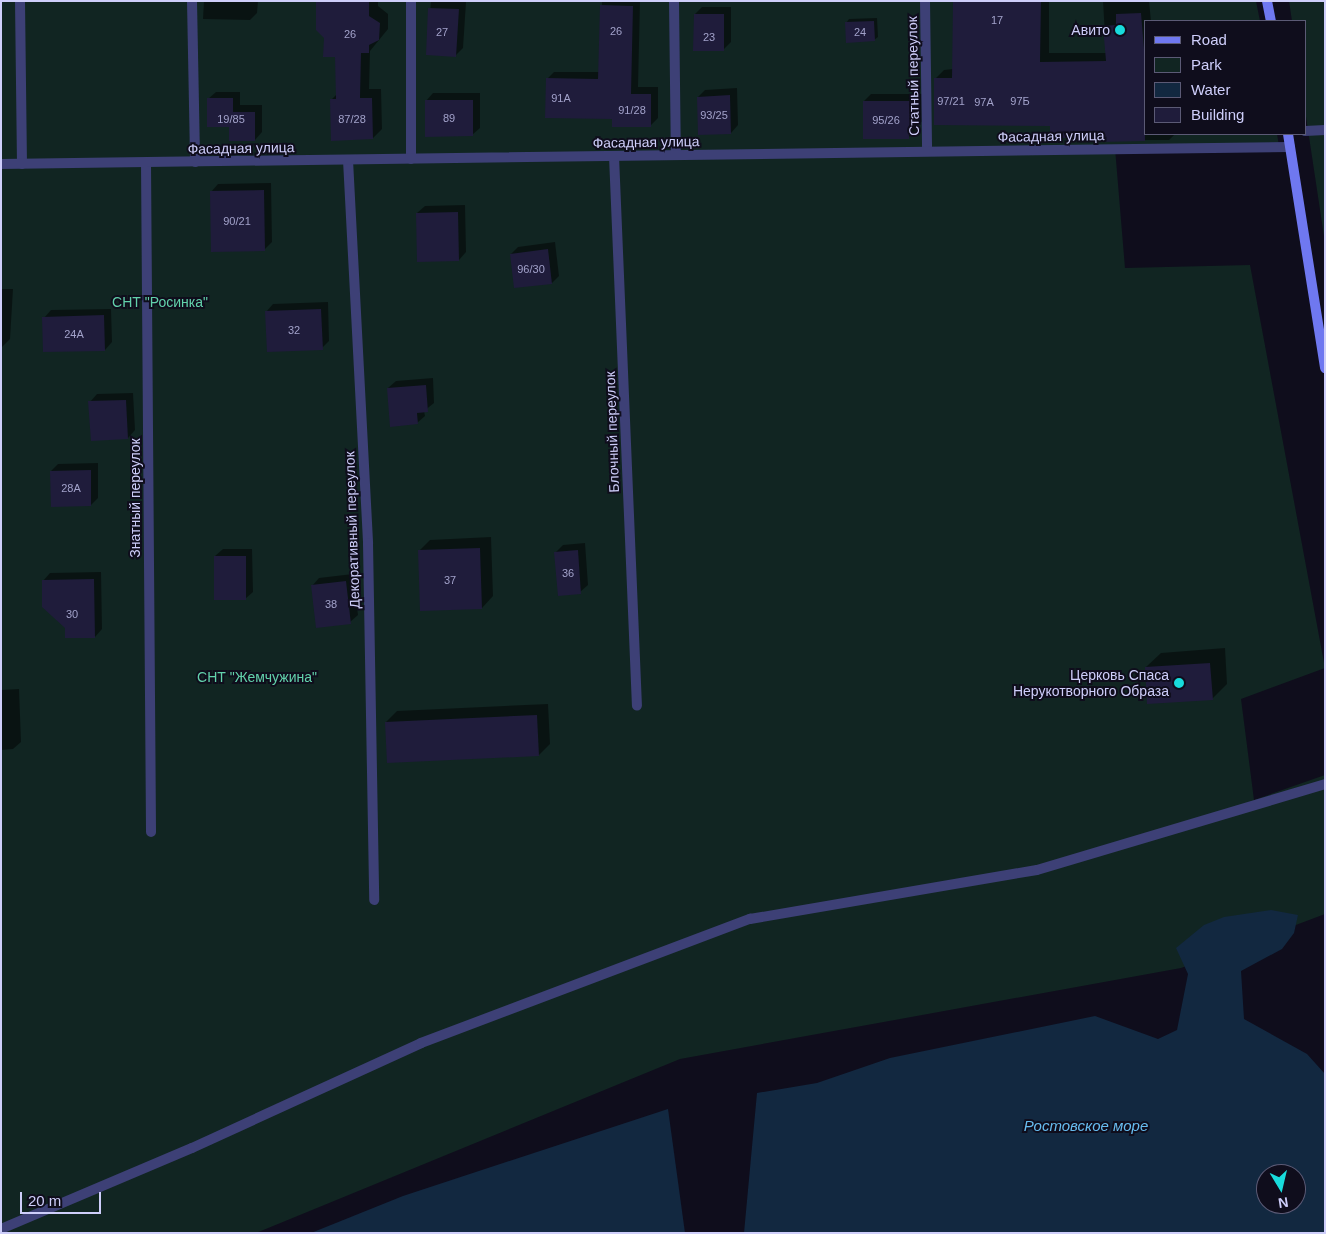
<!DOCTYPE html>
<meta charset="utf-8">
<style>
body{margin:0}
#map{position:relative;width:1326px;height:1234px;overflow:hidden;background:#0f0d1c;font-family:Arial,sans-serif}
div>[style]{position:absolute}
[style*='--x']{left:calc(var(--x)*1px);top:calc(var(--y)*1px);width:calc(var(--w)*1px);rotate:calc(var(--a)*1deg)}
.green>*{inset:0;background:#112522}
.water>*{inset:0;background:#122840}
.shadow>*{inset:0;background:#0007}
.building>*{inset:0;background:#1f1c3b}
.lane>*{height:10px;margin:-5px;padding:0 5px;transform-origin:5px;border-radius:5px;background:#3d4076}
.street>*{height:10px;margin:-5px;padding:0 5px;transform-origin:5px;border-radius:5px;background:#3d4076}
.secondary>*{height:10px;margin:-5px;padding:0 5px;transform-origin:5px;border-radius:5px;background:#6f78f0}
.dots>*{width:14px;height:14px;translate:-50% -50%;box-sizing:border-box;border:2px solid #0f0d1c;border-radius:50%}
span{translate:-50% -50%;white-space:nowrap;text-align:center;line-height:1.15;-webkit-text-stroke:4px #0f0d1c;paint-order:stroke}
.number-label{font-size:11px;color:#a2a2ca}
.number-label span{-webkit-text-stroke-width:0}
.poi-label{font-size:14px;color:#cecefa}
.right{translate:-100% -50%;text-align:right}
.street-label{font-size:14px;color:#cecefa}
.park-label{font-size:14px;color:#62d1ab}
.water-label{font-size:15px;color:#67bcef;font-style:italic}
.frame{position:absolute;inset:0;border:2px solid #cecefa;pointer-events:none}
.legend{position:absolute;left:1144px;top:20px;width:162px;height:115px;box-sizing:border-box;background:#0f0d1c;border:1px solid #5b5a75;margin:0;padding:6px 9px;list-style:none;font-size:15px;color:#cecefa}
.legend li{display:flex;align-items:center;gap:10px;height:25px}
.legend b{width:25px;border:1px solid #5b5a75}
.north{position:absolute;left:1256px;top:1164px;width:50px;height:50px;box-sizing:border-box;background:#0f0d1c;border:1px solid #5b5a75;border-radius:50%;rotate:171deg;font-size:14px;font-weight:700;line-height:20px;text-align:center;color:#cecefa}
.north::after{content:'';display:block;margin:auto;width:18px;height:22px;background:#18dbdc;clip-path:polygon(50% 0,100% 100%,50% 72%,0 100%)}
.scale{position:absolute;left:20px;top:1192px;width:81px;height:22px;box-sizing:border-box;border:2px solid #cecefa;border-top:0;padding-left:6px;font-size:15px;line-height:18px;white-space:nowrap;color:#cecefa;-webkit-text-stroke:4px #0f0d1c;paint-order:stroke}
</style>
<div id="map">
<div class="green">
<i style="clip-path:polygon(1px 1px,1256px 1px,1260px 21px,1145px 21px,1145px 134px,1277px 134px,1279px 146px,1115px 148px,1125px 268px,1250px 265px,1325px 668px,1241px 699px,1254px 800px,1325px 775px,1325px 914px,1181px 968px,680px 1059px,256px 1233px,1px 1233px)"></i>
<i style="clip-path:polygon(1289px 1px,1325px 1px,1325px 243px,1305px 110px,1305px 21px,1292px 21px)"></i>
</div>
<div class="water">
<i style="clip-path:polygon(evenodd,1271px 910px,1298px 915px,1294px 933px,1282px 949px,1241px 971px,1244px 1019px,1307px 1054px,1325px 1074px,1325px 1233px,744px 1233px,757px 1093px,817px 1083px,890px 1058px,1095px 1016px,1158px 1039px,1177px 1030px,1188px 974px,1176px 948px,1204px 925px,1224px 917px,1271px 910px,1266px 1174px,1296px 1174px,1296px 1204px,1266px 1204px,1266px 1174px)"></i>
<i style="clip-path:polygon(668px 1109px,685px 1233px,311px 1233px,403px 1196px)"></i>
</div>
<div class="shadow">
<i style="clip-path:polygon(204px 1px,258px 1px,257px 13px,250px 20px,203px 19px)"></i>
<i style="clip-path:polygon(317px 1px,378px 1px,378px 6px,388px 14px,388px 29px,370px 51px,369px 89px,381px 89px,382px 129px,373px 138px,331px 100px,337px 94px,336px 56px,325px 37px)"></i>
<i style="clip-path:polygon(431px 1px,466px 2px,463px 48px,456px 55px,427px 54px)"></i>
<i style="clip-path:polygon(602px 1px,640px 1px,638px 87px,658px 87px,658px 118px,651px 125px,614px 117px,547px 79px,554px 72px,600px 72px)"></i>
<i style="clip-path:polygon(954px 1px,1049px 1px,1049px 53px,1106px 53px,1103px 1px,1149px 1px,1151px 21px,1145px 21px,1145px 134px,1175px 134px,1169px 140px,1101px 140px,1101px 136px,1051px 125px,935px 79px,944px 70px,953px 69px)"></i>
<i style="clip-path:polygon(702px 7px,731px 7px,731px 42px,724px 49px,695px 14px)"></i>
<i style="clip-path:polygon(877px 18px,878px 37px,874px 40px,846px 23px,849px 19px)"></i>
<i style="clip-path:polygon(737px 88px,738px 125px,731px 133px,698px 97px,705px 90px)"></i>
<i style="clip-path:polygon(216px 92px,240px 92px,240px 105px,262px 105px,262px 132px,255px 140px,230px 126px,208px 99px)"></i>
<i style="clip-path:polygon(433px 93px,480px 93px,480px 128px,472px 135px,426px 101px)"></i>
<i style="clip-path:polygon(871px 94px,926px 94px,927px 117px,919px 124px,916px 124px,916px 130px,908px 138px,864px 101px)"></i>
<i style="clip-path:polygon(271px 183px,272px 242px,264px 250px,211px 192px,218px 184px)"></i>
<i style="clip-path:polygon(465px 205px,466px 252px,459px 260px,417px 213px,425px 206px)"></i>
<i style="clip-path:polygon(555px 242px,559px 276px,552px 283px,511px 254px,518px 247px)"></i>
<i style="clip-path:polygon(1px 289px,13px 289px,10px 339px,1px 348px)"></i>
<i style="clip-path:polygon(328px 302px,329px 341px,322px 348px,266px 312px,273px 304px)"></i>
<i style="clip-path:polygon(111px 309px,112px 342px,105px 350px,44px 318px,51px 310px)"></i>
<i style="clip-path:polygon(433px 378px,434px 403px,424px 411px,425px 416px,417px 423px,388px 388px,396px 381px)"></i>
<i style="clip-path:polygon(133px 393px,135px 430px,128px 438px,90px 402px,97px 394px)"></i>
<i style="clip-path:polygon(98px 463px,98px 498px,91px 505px,51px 471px,58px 464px)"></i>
<i style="clip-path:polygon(491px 537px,493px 596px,482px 608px,419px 551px,430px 540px)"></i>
<i style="clip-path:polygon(585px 543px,588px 585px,580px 592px,556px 552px,563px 545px)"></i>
<i style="clip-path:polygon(223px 549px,252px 549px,253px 592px,245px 599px,215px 556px)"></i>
<i style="clip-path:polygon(101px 572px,102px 629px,95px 637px,66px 628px,43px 581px,50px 573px)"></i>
<i style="clip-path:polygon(353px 574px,358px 615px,350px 622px,312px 586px,319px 578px)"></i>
<i style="clip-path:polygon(1225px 648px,1227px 684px,1212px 699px,1146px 667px,1161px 653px)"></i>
<i style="clip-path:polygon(19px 689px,21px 742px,13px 749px,1px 750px,1px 690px)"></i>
<i style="clip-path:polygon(548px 704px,550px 744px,539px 755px,386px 722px,397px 711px)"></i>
</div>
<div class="building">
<i style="clip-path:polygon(316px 1px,369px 1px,369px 16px,380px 23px,379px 40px,369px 45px,369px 53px,361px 53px,360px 98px,372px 98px,373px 139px,331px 141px,330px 99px,336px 99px,335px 57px,323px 57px,324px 38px,316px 30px)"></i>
<i style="clip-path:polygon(953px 1px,1041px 1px,1040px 62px,1106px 61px,1103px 26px,1116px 25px,1116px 14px,1141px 13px,1145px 61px,1145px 141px,1100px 142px,1100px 138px,1050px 138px,1050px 126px,934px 125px,934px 78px,952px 78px)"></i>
<i style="clip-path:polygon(600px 5px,633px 6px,631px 94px,651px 94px,651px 127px,612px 127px,612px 119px,545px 118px,546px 78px,598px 79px)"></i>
<i style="clip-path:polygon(428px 8px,459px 9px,456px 57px,426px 55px)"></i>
<i style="clip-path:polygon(694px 14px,724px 14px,724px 51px,693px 51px)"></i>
<i style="clip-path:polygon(874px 21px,875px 41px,846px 43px,845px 22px)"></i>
<i style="clip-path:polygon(730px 95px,731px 134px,698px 135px,697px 97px)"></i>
<i style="clip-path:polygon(207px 98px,233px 98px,233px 112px,255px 112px,255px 141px,229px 141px,229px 127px,207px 127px)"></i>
<i style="clip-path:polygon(425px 100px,473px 100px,473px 136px,425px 137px)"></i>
<i style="clip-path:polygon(863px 101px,919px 101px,920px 125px,909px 126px,909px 139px,863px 139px)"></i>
<i style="clip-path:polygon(264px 190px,265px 251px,211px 252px,210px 191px)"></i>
<i style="clip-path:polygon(458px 212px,459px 261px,417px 262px,416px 213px)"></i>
<i style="clip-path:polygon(548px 249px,552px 284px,514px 288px,510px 254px)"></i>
<i style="clip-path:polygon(321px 309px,323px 350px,267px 352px,265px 311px)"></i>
<i style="clip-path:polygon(104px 315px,105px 351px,43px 352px,42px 317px)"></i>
<i style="clip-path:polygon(426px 385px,428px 412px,417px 413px,418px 424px,390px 427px,387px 388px)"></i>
<i style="clip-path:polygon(126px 400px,128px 439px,91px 441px,88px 401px)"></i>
<i style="clip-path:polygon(91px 470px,91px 506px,51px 507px,50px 471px)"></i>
<i style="clip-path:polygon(480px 548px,482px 609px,420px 611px,418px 550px)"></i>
<i style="clip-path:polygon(578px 550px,581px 594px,558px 596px,554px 552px)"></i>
<i style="clip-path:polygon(214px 556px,246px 556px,246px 600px,214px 600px)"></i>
<i style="clip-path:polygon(94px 579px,95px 638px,65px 638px,65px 628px,42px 607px,42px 580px)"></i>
<i style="clip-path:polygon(346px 581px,351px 624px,316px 628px,311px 585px)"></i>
<i style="clip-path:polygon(1210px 663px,1213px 700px,1147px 704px,1145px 667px)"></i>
<i style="clip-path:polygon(537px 715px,539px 756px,387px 763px,385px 722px)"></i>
</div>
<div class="lane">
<i style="--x:20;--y:1;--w:163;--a:89.3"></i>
<i style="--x:192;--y:1;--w:161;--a:88.9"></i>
<i style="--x:411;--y:1;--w:158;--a:90"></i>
<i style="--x:674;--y:1;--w:154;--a:89.3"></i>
<i style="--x:925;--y:1;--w:150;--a:89.2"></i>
<i style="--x:1305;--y:131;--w:20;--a:-3"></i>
<i style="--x:614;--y:156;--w:550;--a:87.61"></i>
<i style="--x:348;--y:160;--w:384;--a:87"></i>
<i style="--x:368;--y:543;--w:357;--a:89"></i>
<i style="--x:146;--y:163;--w:669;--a:89.57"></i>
<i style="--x:1;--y:1229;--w:207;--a:-23"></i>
<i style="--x:192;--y:1148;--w:252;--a:-24.6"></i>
<i style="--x:421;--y:1043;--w:352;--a:-20.7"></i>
<i style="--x:750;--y:919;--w:291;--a:-9.7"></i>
<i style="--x:1037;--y:870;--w:301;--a:-16.6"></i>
</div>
<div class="street">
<i style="--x:1;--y:164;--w:1289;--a:-0.76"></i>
</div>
<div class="secondary">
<i style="--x:1267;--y:1;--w:20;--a:79"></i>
<i style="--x:1288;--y:134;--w:237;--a:81"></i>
</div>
<div class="dots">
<i style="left:1120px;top:30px;background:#18dbdc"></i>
<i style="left:1179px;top:683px;background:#18dbdc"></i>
</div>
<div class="number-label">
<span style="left:997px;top:20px">17</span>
<span style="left:616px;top:31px">26</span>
<span style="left:442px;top:32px">27</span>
<span style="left:860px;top:32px">24</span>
<span style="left:350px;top:34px">26</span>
<span style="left:709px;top:37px">23</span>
<span style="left:561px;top:98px">91А</span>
<span style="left:951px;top:101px">97/21</span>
<span style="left:1020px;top:101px">97Б</span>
<span style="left:984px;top:102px">97А</span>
<span style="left:632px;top:110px">91/28</span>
<span style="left:714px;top:115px">93/25</span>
<span style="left:449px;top:118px">89</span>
<span style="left:231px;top:119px">19/85</span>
<span style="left:352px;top:119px">87/28</span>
<span style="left:886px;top:120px">95/26</span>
<span style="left:237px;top:221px">90/21</span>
<span style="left:531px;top:269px">96/30</span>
<span style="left:294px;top:330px">32</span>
<span style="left:74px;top:334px">24А</span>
<span style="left:71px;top:488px">28А</span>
<span style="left:568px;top:573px">36</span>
<span style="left:450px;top:580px">37</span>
<span style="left:331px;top:604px">38</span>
<span style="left:72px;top:614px">30</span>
</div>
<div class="poi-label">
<span class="right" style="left:1110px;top:30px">Авито</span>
<span class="right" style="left:1169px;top:683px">Церковь Спаса<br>Нерукотворного Образа</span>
</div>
<div class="street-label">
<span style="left:913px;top:76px;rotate:-91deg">Статный переулок</span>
<span style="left:1051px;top:136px;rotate:-1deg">Фасадная улица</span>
<span style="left:646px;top:142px;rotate:-1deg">Фасадная улица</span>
<span style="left:241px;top:148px;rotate:-1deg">Фасадная улица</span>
<span style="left:612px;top:432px;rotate:-92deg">Блочный переулок</span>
<span style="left:135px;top:498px;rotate:-90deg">Знатный переулок</span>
<span style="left:352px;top:530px;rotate:-92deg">Декоративный переулок</span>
</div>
<div class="park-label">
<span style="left:160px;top:302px">СНТ "Росинка"</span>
<span style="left:257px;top:677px">СНТ "Жемчужина"</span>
</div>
<div class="water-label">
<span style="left:1086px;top:1126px">Ростовское море</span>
</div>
<div class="frame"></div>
<ul class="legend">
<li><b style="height:6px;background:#6f78f0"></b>Road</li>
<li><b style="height:14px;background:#112522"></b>Park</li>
<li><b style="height:14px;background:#122840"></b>Water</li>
<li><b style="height:14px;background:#1f1c3b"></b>Building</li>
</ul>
<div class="north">N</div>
<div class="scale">20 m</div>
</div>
